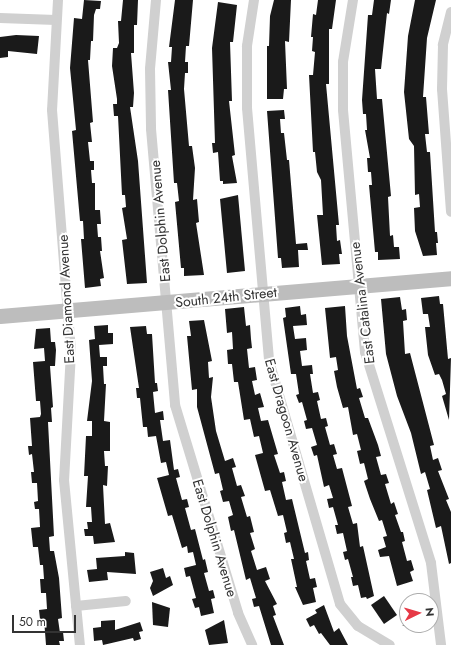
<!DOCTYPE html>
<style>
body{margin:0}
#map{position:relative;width:451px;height:645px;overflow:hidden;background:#fff;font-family:Jost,sans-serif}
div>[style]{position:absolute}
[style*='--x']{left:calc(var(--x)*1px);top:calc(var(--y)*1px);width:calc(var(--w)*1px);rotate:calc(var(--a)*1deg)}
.building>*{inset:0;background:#1a1a1a}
.street>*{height:10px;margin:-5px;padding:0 5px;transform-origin:5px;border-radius:5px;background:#d0d0d0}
.secondary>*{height:15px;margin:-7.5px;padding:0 7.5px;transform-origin:7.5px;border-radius:7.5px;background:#bdbdbd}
span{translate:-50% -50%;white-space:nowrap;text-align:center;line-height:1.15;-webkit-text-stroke:4px #fff;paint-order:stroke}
.street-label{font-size:14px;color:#333}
.north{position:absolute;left:399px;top:593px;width:40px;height:40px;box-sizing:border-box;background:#fff;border:1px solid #adadad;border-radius:50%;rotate:85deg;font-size:11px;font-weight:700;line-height:16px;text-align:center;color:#333}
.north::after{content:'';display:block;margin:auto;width:14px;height:18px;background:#e63946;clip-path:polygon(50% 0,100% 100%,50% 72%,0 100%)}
.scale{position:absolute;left:12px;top:615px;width:64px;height:18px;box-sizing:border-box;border:2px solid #333;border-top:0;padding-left:5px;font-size:12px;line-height:14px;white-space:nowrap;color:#333;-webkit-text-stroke:3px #fff;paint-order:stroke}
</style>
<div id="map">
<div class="building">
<i style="clip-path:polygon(84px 0,101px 1px,100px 9px,96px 9px,94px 15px,93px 41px,91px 41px,90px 60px,88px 60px,93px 122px,90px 123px,92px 142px,88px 142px,90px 161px,94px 161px,94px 170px,91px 170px,92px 183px,95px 183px,95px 210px,100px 210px,101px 224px,97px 224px,98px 237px,101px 237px,102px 251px,100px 251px,104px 278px,100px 279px,101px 286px,85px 288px,81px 239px,84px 239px,83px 221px,80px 221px,72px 131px,76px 130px,70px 68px,74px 18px,82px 19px)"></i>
<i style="clip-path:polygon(123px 0,138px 0,137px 25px,134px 25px,134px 53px,131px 53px,134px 93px,133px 107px,130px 107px,138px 161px,147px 283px,127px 284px,122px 240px,127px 239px,122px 208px,126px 207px,125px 195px,122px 195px,118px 116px,114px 116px,113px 104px,117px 104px,117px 99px,112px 66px,113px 48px,117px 48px,119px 43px,118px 21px,121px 21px)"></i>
<i style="clip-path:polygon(175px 0,193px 0,189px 46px,186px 46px,185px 62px,188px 62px,188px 73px,185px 73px,184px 89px,189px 146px,192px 146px,195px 168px,193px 200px,197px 199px,199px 222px,196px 223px,204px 275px,184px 276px,184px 268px,181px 268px,175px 202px,179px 201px,177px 183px,174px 183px,168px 90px,171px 90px,168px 62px,171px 62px,172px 47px,169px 47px)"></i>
<i style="clip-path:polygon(274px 0,291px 0,289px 42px,285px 41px,287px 89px,284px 89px,283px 99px,267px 99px,267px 46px,269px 46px,270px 16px)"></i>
<i style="clip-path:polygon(318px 0,336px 0,332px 29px,329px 29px,329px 84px,326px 84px,339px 225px,336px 225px,337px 241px,340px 240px,342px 254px,339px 254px,340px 264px,322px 265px,317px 215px,323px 215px,321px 180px,317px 172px,315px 152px,313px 152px,309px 75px,313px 75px,315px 52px,312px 51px,313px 37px,311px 37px,313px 14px,316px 15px)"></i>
<i style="clip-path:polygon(374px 0,391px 0,389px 14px,387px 13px,381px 69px,375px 69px,377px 99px,382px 99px,391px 196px,388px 197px,390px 236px,393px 235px,394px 247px,399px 247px,400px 259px,378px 260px,378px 252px,375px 252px,369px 185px,372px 185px,371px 172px,368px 172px,367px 158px,370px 158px,365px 130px,367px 130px,366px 114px,363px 114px,362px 100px,368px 15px,372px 15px)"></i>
<i style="clip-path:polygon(415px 0,436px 0,427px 38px,423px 97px,426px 97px,429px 134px,425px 134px,427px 152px,430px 152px,435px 232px,437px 232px,438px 243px,436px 243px,437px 255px,423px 256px,415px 231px,414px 208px,420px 207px,419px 194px,415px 195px,414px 146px,409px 139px,404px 92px,408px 36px)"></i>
<i style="clip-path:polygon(218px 2px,237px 5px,233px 42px,230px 42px,232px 101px,229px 101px,235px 155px,232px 156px,237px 183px,223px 184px,223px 181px,220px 181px,218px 152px,213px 153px,212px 143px,215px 143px,212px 48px)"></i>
<i style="clip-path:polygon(16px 35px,39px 36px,37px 54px,8px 51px,8px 57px,0 58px,0 37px)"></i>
<i style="clip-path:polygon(284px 110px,285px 119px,280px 119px,281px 133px,284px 133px,287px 160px,289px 160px,296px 244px,307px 243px,308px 250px,298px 250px,299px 267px,282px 268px,281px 258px,278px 258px,267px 111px)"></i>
<i style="clip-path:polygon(238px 195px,245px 271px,227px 273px,220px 199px)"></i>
<i style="clip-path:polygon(439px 296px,440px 304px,443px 304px,448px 359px,451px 358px,449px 420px,442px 396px,446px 394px,442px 380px,439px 374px,435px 375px,428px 355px,425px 327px,430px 327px,428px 314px,423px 314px,421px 298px)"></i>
<i style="clip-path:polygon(400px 297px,402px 310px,406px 309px,407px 320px,403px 321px,405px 354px,410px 353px,434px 445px,430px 446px,433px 460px,438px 458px,442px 470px,438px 471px,449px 499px,446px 500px,451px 512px,451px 563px,449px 564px,441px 526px,436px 528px,427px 490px,430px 489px,425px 472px,421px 474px,411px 433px,397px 396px,386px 354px,381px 299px)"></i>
<i style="clip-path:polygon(300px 306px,301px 315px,306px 314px,307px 325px,293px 326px,295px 339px,306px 338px,307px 350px,300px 351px,302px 366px,312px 365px,313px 374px,310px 374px,313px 393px,318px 392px,320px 400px,317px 401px,321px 419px,326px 418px,328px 426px,325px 427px,330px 445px,334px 444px,337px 454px,333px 455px,337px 469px,342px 468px,352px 506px,348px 507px,353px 524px,357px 523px,360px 547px,363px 546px,374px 596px,367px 599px,366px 597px,361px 598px,358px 585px,353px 586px,351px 577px,353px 577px,348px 559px,345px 560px,343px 552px,347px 551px,343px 533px,337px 534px,335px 525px,338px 525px,333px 507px,329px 508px,327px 499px,333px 498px,329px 485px,324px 487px,317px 455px,314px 456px,311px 447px,317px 445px,312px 428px,306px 429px,304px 421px,307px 420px,302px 402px,299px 403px,296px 395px,299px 394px,296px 374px,291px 374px,283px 318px,286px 317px,285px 308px)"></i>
<i style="clip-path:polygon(345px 306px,347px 336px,357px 389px,360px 388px,363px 397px,359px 398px,365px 418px,368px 418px,378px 445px,381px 456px,376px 457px,381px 475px,386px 474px,389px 483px,385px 484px,391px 504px,394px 502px,398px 514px,395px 515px,401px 532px,403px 532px,405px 541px,402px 542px,407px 561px,411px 560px,414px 570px,410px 572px,413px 581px,397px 586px,389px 556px,380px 557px,378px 550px,386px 547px,383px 537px,387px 536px,382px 520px,379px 521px,370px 499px,364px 481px,368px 479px,364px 463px,360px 464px,357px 451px,361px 450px,357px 434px,353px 435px,348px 407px,343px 408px,337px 387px,334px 371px,338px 370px,336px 357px,330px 358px,325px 308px)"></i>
<i style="clip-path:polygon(244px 307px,246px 326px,250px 325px,251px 339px,252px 348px,247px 349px,249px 368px,255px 367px,257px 380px,252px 381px,255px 395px,260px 393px,264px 407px,258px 408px,261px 421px,268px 420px,278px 454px,274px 455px,280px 473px,284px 472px,286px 481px,282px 482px,286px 500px,292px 499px,305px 553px,308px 552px,309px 560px,306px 561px,310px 579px,315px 578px,317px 587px,313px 588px,316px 602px,303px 605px,295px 587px,297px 587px,291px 559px,294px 559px,290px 542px,286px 543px,284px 533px,287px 532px,283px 515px,278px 516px,270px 490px,265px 491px,255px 455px,263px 453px,259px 436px,254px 437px,250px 419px,244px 420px,238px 382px,234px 382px,232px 364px,228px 364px,227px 350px,233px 349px,232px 332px,227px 333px,225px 309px)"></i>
<i style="clip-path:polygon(204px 320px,212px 361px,208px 362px,209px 378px,213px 377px,211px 397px,216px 431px,225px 461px,233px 458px,236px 467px,232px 468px,237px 486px,241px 485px,245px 496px,241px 497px,247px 517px,250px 516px,254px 532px,250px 533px,255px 549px,251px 551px,257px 570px,266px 567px,270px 579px,265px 581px,277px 604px,273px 606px,276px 615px,273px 616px,284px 645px,271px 645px,259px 606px,254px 607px,252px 599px,256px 598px,250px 578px,246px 580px,234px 530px,231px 531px,228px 517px,233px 515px,229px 501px,223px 502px,220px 491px,223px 490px,219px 473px,215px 474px,197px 407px,197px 389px,192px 390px,187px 336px,191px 336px,189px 321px)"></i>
<i style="clip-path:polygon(108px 325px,108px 333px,113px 333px,113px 344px,99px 345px,100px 357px,107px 357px,107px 366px,103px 366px,104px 384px,106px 384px,104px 421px,110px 422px,110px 451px,104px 451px,105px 466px,108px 466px,107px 486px,103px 485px,105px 524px,110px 523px,115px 542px,94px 544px,93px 536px,85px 536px,84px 529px,88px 529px,87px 522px,92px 522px,91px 507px,86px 507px,88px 476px,84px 476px,86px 436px,92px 436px,92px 421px,87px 421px,92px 381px,89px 340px,95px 339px,94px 326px)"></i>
<i style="clip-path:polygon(146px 326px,147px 334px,152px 334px,155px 383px,157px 383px,158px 391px,153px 392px,155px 413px,163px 411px,164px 420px,160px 420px,163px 441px,170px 440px,174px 470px,178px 469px,180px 477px,176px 478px,182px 500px,187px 499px,189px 507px,185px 508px,191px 530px,195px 529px,203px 560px,205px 559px,208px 572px,204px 573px,209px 591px,213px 590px,215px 598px,211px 599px,214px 613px,201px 616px,199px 607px,195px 608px,192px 599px,196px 598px,190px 576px,186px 577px,184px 568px,196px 565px,193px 552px,188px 553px,187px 546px,182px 548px,172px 515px,168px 516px,157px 478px,169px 475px,166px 462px,161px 463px,156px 436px,148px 437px,147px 427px,143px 427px,140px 398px,137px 398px,136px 388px,139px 388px,130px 327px)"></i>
<i style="clip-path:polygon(50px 328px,51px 342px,55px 342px,56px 350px,55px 366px,50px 366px,53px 407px,51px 408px,52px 422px,48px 422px,54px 536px,49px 537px,50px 551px,54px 551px,59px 578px,62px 618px,58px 619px,60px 633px,63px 632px,64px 641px,59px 641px,60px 645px,46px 645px,44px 619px,40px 619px,39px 610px,47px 609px,46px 593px,41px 593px,40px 579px,44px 579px,43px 565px,40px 565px,38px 547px,33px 547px,31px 528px,40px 527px,39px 509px,35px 509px,34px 502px,38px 501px,37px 483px,32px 483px,31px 472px,34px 472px,32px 454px,29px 455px,28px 446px,32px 446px,30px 418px,40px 417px,41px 414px,40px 401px,36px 401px,33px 362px,45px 361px,44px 348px,34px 349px,36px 329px)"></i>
<i style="clip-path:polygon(125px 552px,134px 553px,136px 574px,107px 572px,108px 580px,89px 582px,87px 570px,97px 569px,96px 558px,125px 556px)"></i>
<i style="clip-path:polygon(163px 568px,166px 578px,170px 576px,173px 585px,153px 596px,150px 588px,153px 581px,150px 572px)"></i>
<i style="clip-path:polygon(384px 596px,397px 615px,384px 624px,371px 605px)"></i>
<i style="clip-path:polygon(152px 602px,170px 608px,168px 627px,153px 625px)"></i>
<i style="clip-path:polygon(324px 605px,334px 632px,339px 628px,348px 645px,330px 645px,321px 633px,319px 634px,314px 625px,310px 627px,306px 619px,317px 613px,315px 610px)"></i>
<i style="clip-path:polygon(115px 620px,115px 630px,140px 622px,143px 631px,139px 632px,141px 639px,134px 641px,133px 638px,103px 645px,102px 640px,94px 641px,93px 628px,101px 627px,101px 621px)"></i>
<i style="clip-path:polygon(224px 620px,228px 643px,209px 645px,205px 630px)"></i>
<i style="clip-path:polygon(402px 625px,422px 625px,420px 632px)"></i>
</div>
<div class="street">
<i style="--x:58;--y:0;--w:110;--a:93.1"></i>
<i style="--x:52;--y:110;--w:243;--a:85.5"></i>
<i style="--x:71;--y:352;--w:128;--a:93.1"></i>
<i style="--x:64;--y:480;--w:166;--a:84.5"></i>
<i style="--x:156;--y:0;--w:69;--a:95"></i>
<i style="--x:150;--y:69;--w:60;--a:89"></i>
<i style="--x:151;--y:129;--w:277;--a:85"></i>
<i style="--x:175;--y:405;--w:217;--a:73.1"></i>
<i style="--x:238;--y:613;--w:35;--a:66"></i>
<i style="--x:254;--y:0;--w:47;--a:98.7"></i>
<i style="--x:247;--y:46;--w:62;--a:90"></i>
<i style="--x:247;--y:108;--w:254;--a:85"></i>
<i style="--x:269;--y:361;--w:253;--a:73.7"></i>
<i style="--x:340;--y:604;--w:28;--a:51"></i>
<i style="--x:358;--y:626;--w:37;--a:31"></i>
<i style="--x:353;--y:0;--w:63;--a:99.2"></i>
<i style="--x:343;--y:62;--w:48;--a:90"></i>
<i style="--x:343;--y:110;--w:243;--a:84.8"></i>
<i style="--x:365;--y:352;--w:221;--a:72.6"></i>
<i style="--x:431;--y:563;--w:83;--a:83"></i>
<i style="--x:451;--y:12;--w:34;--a:104"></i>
<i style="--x:443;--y:45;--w:44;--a:91.3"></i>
<i style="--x:442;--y:89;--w:123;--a:85.8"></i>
<i style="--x:0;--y:18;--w:56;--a:2"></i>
<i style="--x:76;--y:606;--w:50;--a:-5.7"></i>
</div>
<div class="secondary">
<i style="--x:0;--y:316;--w:453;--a:-4.8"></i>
</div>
<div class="street-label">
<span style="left:160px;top:221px;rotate:-95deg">East Dolphin Avenue</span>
<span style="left:226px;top:297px;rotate:-6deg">South 24th Street</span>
<span style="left:66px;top:299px;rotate:-93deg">East Diamond Avenue</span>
<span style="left:362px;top:303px;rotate:-97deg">East Catalina Avenue</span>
<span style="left:287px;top:420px;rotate:74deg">East Dragoon Avenue</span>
<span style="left:215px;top:538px;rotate:73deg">East Dolphin Avenue</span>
</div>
<div class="north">N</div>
<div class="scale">50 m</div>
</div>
